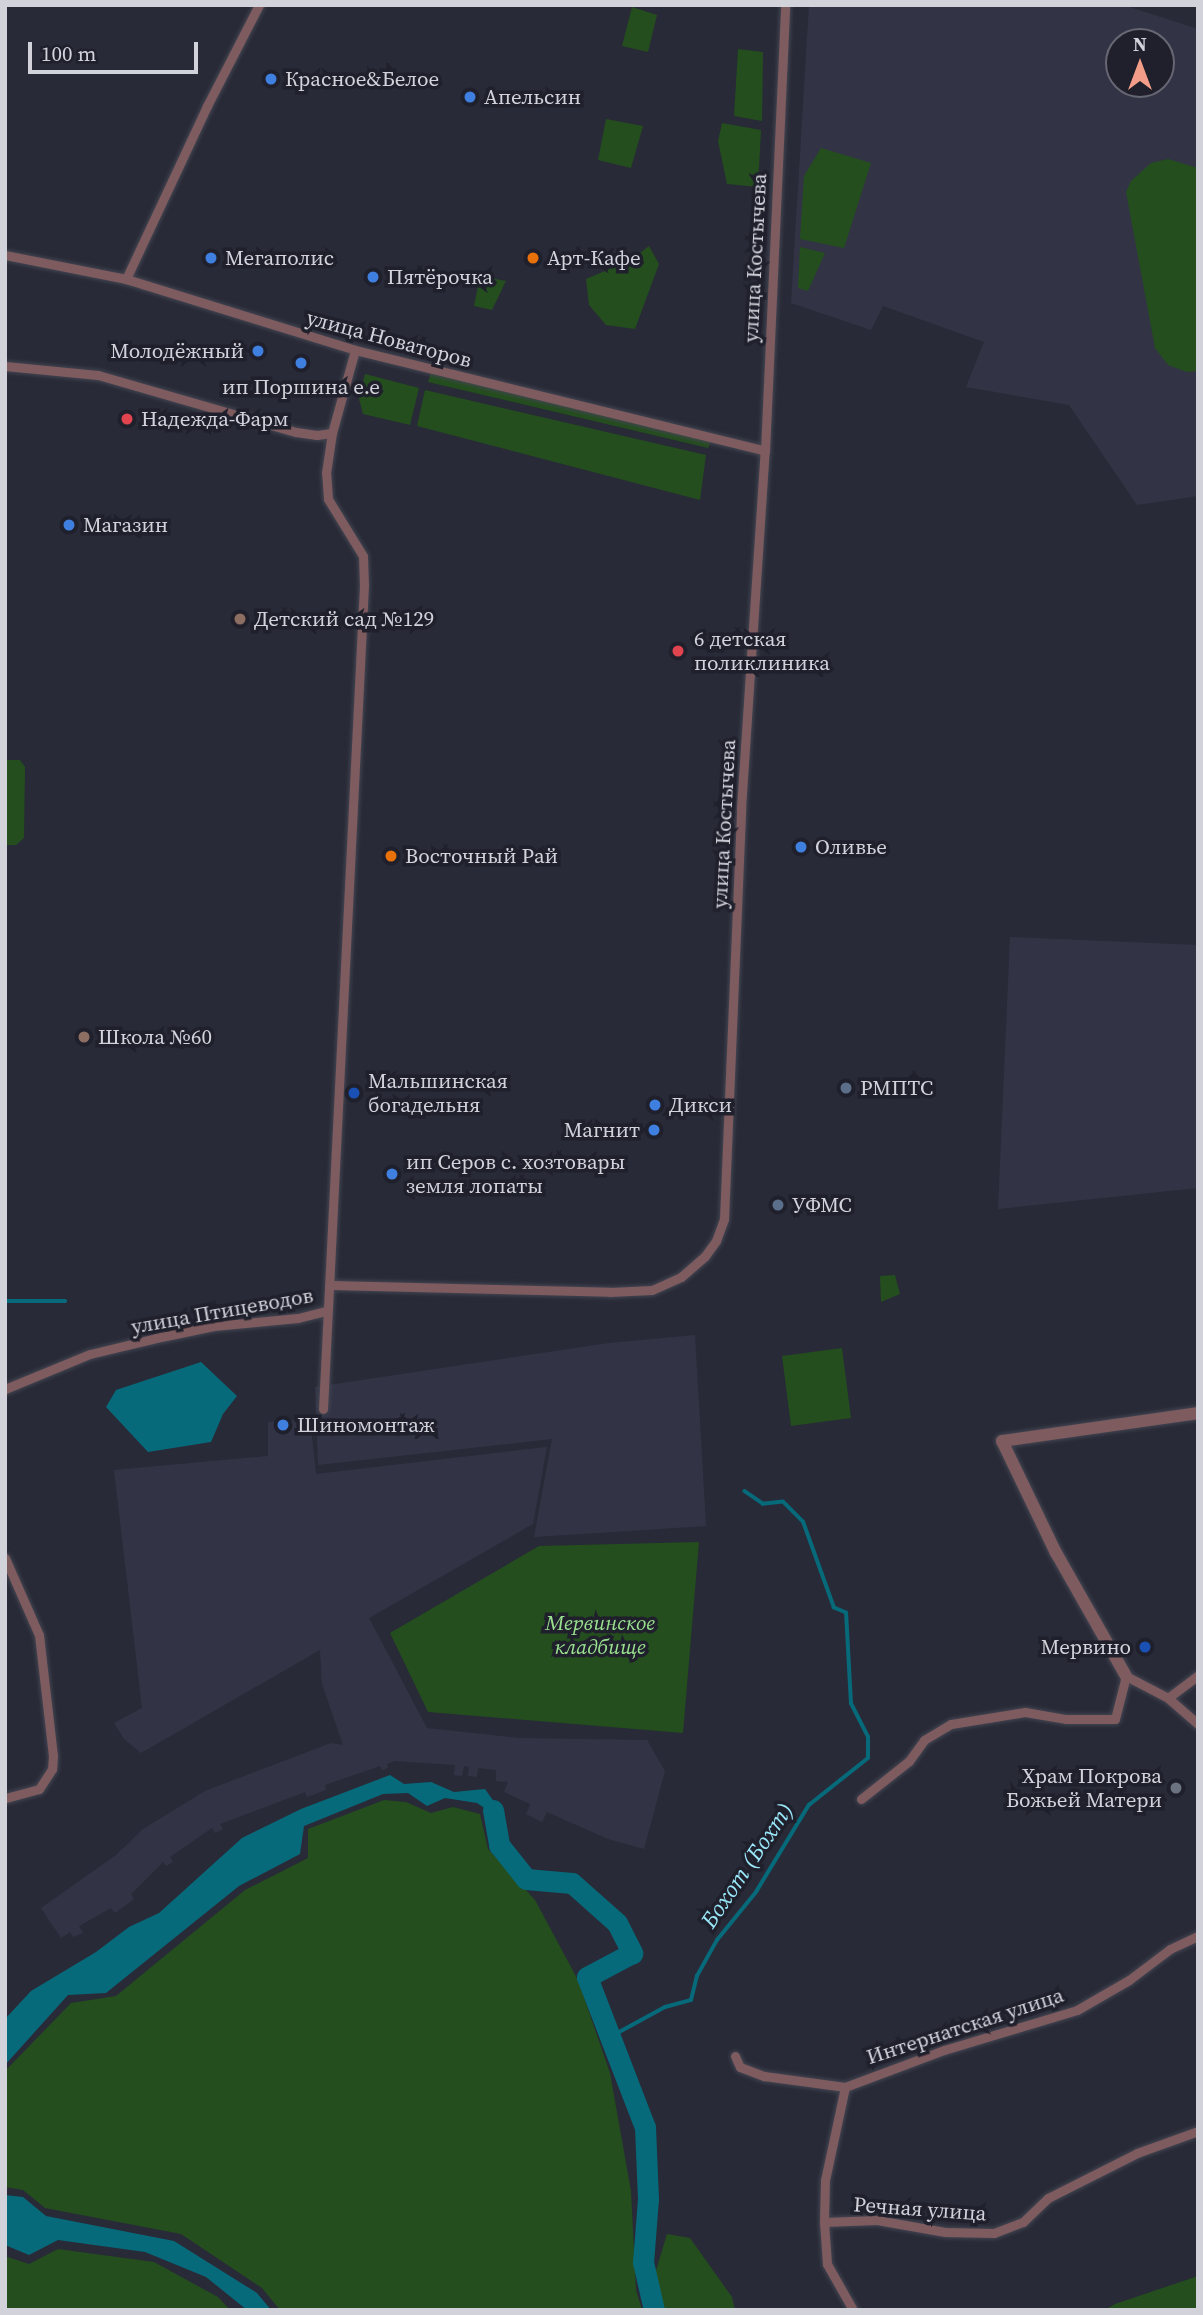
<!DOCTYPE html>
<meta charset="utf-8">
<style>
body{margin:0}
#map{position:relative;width:1203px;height:2315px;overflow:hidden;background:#282a37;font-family:"Source Serif 4",serif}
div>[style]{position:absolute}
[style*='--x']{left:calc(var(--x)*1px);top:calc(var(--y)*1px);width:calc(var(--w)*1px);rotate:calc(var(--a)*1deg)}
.built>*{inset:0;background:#323446}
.green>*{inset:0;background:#244e1e}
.water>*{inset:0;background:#076a7b}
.stream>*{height:3.5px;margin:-1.75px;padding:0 1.75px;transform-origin:1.75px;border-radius:1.75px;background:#076a7b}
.river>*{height:21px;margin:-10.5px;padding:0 10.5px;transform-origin:10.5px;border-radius:10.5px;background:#076a7b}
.roads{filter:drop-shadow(0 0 2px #434551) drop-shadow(0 0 2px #434551)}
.minor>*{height:9px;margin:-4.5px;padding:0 4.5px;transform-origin:4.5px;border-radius:4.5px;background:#7e5b5f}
.tertiary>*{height:12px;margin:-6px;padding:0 6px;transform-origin:6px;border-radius:6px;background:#7e5b5f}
.dots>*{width:19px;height:19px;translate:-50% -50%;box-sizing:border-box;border:4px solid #1f202c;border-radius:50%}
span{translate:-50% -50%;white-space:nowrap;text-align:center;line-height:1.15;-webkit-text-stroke:7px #1f202c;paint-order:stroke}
.poi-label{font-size:21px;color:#d1d2da}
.left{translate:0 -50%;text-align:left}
.right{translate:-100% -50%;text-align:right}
.street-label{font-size:21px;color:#d1d2da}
.park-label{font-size:21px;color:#9ae28f;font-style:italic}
.water-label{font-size:23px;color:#9ae7fa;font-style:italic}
.frame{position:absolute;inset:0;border:7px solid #d1d2da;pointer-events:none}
.north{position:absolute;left:1105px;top:28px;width:70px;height:70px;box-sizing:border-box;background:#1f202c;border:2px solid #666772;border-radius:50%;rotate:0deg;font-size:19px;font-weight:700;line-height:28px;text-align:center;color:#d1d2da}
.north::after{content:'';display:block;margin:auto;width:24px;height:32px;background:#f49e89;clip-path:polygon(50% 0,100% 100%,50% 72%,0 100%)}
.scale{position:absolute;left:28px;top:42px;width:170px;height:32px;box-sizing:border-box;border:4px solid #d1d2da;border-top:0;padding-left:9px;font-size:21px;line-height:24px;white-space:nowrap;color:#d1d2da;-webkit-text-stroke:5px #1f202c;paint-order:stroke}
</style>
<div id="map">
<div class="built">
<i style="clip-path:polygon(evenodd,809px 5px,1123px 5px,1198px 29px,1198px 496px,1137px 505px,1069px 405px,966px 387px,984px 342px,883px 306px,871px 330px,791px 303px,809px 5px,1119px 42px,1161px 42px,1161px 84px,1119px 84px,1119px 42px)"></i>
<i style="clip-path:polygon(1010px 937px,1198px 945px,1198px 1188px,998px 1209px)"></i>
<i style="clip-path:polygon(695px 1335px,706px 1526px,534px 1537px,552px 1439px,318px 1465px,315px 1387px,609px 1343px)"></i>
<i style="clip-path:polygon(310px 1419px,316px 1474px,547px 1447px,533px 1524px,369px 1618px,427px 1728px,519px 1738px,647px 1740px,665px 1771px,644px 1849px,608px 1839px,547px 1812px,542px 1822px,526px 1814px,530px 1804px,504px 1792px,508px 1782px,496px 1781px,496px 1770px,478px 1768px,477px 1777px,468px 1776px,469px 1767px,464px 1766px,462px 1776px,454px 1775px,455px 1765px,395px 1761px,387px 1764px,388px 1768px,382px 1770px,380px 1766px,325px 1785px,326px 1790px,307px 1797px,305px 1792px,220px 1824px,223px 1829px,215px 1833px,212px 1828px,170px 1857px,173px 1862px,166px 1866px,163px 1862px,131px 1894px,134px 1899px,115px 1913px,111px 1908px,79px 1926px,83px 1933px,73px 1937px,70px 1932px,61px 1938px,41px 1908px,116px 1855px,143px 1829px,205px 1791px,331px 1743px,343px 1745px,322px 1684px,320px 1650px,141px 1753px,124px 1739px,114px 1723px,142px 1708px,114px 1470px,268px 1456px,268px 1422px)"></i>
</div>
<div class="green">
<i style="clip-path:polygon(632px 7px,657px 15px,648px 52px,622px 46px)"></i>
<i style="clip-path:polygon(738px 49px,763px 52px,762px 121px,734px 116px)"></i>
<i style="clip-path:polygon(606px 119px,643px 126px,631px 168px,598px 160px)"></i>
<i style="clip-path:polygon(722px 123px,761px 130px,758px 187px,727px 184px,718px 141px)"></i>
<i style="clip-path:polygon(821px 148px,871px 163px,844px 248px,800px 239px,804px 176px)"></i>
<i style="clip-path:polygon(1168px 159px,1198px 168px,1198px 371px,1187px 372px,1168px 365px,1155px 348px,1126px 192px,1131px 181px,1151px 163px)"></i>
<i style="clip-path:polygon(649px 246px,659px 264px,635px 329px,606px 325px,589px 305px,586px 279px,631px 260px)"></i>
<i style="clip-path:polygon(800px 247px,825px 253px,808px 291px,798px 288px)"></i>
<i style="clip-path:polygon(480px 276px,506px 281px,492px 310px,474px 306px)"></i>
<i style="clip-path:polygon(431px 373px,711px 441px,708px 448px,428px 382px)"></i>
<i style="clip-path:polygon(365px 374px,419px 388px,410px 425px,363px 414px,359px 399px)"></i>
<i style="clip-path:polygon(425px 390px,706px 455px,700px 500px,417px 426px)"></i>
<i style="clip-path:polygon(5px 760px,20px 760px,25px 767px,24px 838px,16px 845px,5px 845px)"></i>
<i style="clip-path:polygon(895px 1275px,900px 1294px,881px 1302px,880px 1276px)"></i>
<i style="clip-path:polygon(842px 1348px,851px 1418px,791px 1426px,782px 1356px)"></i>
<i style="clip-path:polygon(699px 1542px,683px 1733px,428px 1712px,390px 1633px,539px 1546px)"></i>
<i style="clip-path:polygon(384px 1800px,406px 1802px,431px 1813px,453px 1807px,480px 1814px,488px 1849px,535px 1900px,578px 1980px,610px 2073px,631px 2191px,636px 2290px,642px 2310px,280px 2310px,262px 2288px,181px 2234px,45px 2208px,23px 2190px,5px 2187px,5px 2071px,71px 2003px,116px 1996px,245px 1890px,308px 1858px,308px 1829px)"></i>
<i style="clip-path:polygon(667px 2234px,690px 2238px,732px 2297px,735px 2310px,659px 2310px,652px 2284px)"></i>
<i style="clip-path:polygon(58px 2249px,154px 2262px,218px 2297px,230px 2310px,5px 2310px,5px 2256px,29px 2264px)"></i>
<i style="clip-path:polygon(1198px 2276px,1198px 2310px,1105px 2310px,1115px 2304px)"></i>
</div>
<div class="water">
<i style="clip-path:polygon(201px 1362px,237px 1396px,223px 1414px,211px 1442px,148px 1452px,106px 1407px,116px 1390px)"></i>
<i style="clip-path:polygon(390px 1775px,404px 1784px,431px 1782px,454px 1792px,485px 1789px,495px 1803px,492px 1813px,477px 1803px,445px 1798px,427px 1806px,408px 1793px,383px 1794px,304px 1826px,300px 1854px,239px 1886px,106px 1993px,68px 1995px,5px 2065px,5px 2019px,31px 1991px,96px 1952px,129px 1927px,159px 1913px,242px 1838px,301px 1809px)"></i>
<i style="clip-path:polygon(5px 2195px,23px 2197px,46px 2216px,174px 2241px,257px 2293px,271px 2310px,247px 2310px,206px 2277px,145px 2252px,58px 2240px,29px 2255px,5px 2245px)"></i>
</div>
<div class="stream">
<i style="--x:5;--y:1301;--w:60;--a:0"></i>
<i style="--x:612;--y:2036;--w:60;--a:-28.7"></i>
<i style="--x:665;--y:2007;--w:27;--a:-15"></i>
<i style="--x:691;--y:2000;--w:25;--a:-76"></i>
<i style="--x:697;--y:1976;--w:41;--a:-60.9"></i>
<i style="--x:717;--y:1940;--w:62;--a:-50.9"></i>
<i style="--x:756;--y:1892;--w:102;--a:-58.7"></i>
<i style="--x:809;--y:1805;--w:75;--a:-38.5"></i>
<i style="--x:868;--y:1758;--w:21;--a:-90"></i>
<i style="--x:868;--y:1737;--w:37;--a:-117"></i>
<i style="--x:851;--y:1704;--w:91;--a:-93.1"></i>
<i style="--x:846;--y:1613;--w:13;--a:-157"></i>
<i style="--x:834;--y:1608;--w:91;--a:-109.8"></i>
<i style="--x:803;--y:1522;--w:28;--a:-135"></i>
<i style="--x:783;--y:1502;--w:20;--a:174"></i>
<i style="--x:763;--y:1504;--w:22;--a:-146"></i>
</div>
<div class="river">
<i style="--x:493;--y:1810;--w:36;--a:80"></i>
<i style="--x:499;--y:1845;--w:43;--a:51.5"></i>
<i style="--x:526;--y:1879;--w:46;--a:5"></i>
<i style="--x:572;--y:1883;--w:60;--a:41.6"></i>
<i style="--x:617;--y:1923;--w:34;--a:63"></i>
<i style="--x:632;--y:1953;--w:51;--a:151.9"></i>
<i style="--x:587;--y:1977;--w:161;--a:68.9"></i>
<i style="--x:645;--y:2127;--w:72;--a:87.6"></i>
<i style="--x:648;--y:2199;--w:63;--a:94.5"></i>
<i style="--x:643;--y:2262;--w:49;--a:77.1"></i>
</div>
<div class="roads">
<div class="minor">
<i style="--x:5;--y:255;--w:123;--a:11.2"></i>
<i style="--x:126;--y:279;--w:240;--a:17.2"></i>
<i style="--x:355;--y:350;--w:422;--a:13.8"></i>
<i style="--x:126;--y:279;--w:191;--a:-64.9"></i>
<i style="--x:207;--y:106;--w:114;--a:-62.8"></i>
<i style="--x:5;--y:366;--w:93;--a:5.5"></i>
<i style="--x:98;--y:375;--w:206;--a:16.1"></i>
<i style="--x:296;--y:432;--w:21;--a:8"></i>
<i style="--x:317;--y:435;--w:15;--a:-8"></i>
<i style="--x:332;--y:1285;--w:278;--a:1.4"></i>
<i style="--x:610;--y:1292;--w:42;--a:-2.7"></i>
<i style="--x:652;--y:1290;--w:32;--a:-24"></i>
<i style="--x:681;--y:1277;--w:32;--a:-41"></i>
<i style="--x:705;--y:1256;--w:19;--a:-54"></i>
<i style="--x:716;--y:1241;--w:23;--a:-70"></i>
<i style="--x:724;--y:1219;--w:411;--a:-87.6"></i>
<i style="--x:741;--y:808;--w:358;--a:-86.2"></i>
<i style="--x:765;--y:451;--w:446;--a:-87.4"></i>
<i style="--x:5;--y:1389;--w:92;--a:-22.4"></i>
<i style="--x:90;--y:1354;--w:68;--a:-13.6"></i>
<i style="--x:156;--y:1338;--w:59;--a:-11.7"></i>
<i style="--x:214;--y:1326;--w:84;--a:-5.4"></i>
<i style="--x:298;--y:1318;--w:29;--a:-14"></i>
<i style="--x:323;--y:1409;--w:825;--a:-87.15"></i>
<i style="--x:364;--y:585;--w:29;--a:-92"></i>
<i style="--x:363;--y:556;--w:67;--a:-121.6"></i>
<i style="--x:328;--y:499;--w:26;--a:-94"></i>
<i style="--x:326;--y:473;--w:40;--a:-81.5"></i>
<i style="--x:332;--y:433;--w:86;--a:-74.5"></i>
<i style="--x:5;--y:1558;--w:84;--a:66.2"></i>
<i style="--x:39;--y:1635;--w:122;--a:83.4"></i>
<i style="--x:53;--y:1756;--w:13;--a:94"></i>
<i style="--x:52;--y:1769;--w:24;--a:123"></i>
<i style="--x:39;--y:1789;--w:35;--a:165"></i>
<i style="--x:1168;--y:1698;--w:38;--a:-37"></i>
<i style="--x:861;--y:1799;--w:61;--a:-38.4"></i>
<i style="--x:909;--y:1761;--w:26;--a:-54"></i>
<i style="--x:924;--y:1740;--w:31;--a:-31"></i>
<i style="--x:951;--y:1724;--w:75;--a:-9.2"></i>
<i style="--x:1025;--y:1712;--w:42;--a:9.7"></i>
<i style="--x:1066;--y:1719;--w:49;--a:0"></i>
<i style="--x:1115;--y:1719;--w:44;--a:-75.7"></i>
<i style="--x:1126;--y:1676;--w:47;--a:27.6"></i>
<i style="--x:1168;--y:1698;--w:40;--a:41"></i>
<i style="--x:735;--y:2056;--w:12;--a:66"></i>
<i style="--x:740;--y:2067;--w:26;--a:21"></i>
<i style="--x:764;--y:2076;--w:82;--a:7.7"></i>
<i style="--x:845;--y:2087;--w:106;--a:-20.5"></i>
<i style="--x:944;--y:2050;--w:139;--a:-16.7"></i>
<i style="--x:1077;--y:2010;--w:60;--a:-30"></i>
<i style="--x:1129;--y:1980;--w:51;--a:-37.1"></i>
<i style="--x:1170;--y:1949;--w:31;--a:-25"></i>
<i style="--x:845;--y:2087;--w:95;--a:102.1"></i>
<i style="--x:825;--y:2180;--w:42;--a:91.4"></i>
<i style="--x:824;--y:2222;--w:53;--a:-2.2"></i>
<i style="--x:877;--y:2220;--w:69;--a:10"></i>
<i style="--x:945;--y:2232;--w:49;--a:1.2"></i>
<i style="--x:994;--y:2233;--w:31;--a:-21"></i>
<i style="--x:1023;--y:2222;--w:35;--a:-44"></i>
<i style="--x:1048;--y:2198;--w:100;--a:-26.8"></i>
<i style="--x:1137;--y:2153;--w:65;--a:-19.8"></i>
<i style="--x:824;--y:2222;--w:42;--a:85.9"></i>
<i style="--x:827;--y:2264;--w:53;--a:60.5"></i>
</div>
<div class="tertiary">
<i style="--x:1126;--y:1676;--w:142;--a:-119.6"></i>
<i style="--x:1056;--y:1553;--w:124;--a:-115.7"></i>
<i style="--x:1002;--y:1441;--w:198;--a:-8.1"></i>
</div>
</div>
<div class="dots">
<i style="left:271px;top:79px;background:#3f7fe0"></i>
<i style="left:470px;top:97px;background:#3f7fe0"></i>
<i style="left:211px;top:258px;background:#3f7fe0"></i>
<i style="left:533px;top:258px;background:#e8710a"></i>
<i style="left:373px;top:277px;background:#3f7fe0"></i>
<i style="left:258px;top:351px;background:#3f7fe0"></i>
<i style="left:301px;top:363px;background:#3f7fe0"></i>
<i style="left:127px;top:419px;background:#e0444e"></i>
<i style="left:69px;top:525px;background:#3f7fe0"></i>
<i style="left:240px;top:619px;background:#8d6e63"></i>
<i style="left:678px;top:651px;background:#e0444e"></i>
<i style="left:801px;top:847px;background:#3f7fe0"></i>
<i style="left:391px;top:856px;background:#e8710a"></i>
<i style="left:84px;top:1037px;background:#8d6e63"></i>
<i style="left:846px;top:1088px;background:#5c6f8a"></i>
<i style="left:354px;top:1093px;background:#1a4fb4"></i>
<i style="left:655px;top:1105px;background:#3f7fe0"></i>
<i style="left:654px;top:1130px;background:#3f7fe0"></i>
<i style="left:392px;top:1174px;background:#3f7fe0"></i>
<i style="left:778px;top:1205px;background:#5c6f8a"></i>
<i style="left:283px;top:1425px;background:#3f7fe0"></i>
<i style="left:1145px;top:1647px;background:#1a4fb4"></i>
<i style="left:1176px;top:1788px;background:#6b7280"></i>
</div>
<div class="poi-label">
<span class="left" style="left:285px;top:79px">Красное&amp;Белое</span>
<span class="left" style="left:484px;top:97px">Апельсин</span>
<span class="left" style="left:225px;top:258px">Мегаполис</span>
<span class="left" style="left:547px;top:258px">Арт-Кафе</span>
<span class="left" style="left:387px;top:277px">Пятёрочка</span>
<span class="right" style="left:244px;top:351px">Молодёжный</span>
<span style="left:301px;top:387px">ип Поршина е.е</span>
<span class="left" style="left:141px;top:419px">Надежда-Фарм</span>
<span class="left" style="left:83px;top:525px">Магазин</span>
<span class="left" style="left:254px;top:619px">Детский сад №129</span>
<span class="left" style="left:694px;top:651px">6 детская<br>поликлиника</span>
<span class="left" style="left:815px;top:847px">Оливье</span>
<span class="left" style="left:405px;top:856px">Восточный Рай</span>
<span class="left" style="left:98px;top:1037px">Школа №60</span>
<span class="left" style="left:368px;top:1093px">Мальшинская<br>богадельня</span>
<span class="left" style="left:860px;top:1088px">РМПТС</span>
<span class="left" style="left:669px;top:1105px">Дикси</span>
<span class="right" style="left:640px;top:1130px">Магнит</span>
<span class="left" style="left:406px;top:1174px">ип Серов с. хозтовары<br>земля лопаты</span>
<span class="left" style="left:792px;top:1205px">УФМС</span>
<span class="left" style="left:297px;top:1425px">Шиномонтаж</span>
<span class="right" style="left:1131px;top:1647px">Мервино</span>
<span class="right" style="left:1162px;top:1788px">Храм Покрова<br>Божьей Матери</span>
</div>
<div class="street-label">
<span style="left:755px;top:258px;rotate:-87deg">улица Костычева</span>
<span style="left:389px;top:339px;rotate:15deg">улица Новаторов</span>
<span style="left:724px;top:824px;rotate:-87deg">улица Костычева</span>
<span style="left:222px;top:1311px;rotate:-10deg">улица Птицеводов</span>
<span style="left:965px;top:2026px;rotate:-18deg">Интернатская улица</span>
<span style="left:920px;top:2209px;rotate:4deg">Речная улица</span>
</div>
<div class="park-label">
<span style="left:600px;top:1635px">Мервинское<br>кладбище</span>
</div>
<div class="water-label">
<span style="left:747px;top:1865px;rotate:-56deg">Бохот (Бохт)</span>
</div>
<div class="frame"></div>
<div class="north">N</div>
<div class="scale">100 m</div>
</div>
